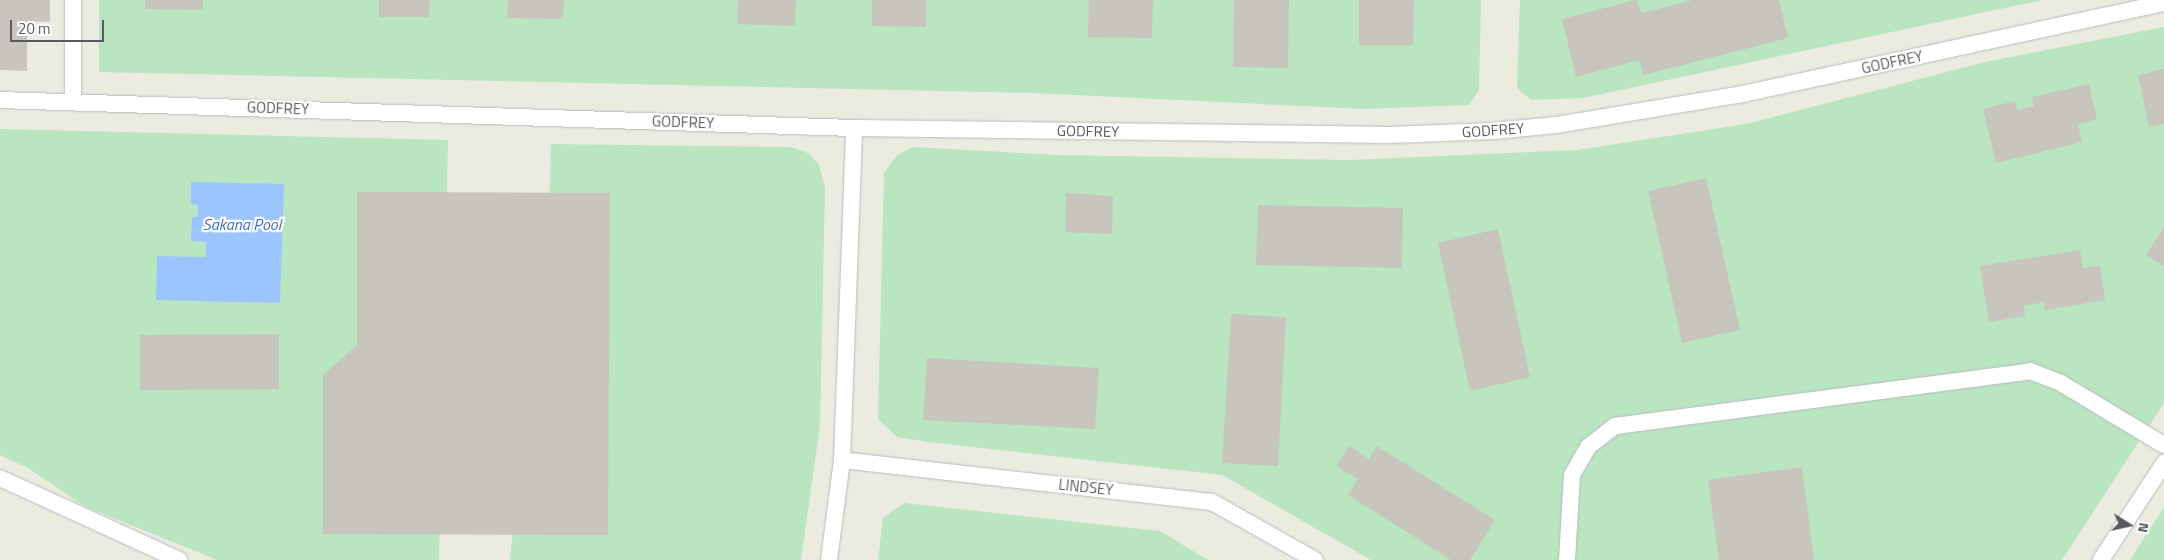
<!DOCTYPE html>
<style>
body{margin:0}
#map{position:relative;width:2164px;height:560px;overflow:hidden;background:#ecebdf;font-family:"Titillium Web",sans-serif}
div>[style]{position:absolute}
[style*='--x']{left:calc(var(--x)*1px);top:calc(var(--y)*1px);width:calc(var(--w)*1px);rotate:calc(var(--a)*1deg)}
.green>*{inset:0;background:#b9e5c0}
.water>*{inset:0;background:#9cc5ff}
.building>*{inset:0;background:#c7c5bc}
.roads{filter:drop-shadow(0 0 1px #babbc2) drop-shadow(0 0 1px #babbc2)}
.lane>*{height:16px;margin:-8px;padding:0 8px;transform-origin:8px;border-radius:8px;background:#fff}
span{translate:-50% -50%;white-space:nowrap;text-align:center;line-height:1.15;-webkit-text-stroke:4.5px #fff;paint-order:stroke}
.street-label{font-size:15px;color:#585a61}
.water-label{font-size:16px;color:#3b6ac6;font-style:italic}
.north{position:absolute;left:2104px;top:500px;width:50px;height:50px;-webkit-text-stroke:4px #fff;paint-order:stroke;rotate:100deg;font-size:14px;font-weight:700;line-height:20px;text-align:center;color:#585a61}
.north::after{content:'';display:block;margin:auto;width:18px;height:22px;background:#585a61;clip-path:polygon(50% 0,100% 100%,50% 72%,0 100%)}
.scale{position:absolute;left:10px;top:20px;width:94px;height:22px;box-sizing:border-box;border:2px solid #585a61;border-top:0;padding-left:6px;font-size:15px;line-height:18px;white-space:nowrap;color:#585a61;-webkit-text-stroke:4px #fff;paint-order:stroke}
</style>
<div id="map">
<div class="green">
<i style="clip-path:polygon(99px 0,1481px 0,1479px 90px,1469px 105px,1364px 109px,1033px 93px,99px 72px)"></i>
<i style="clip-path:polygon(1520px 0,2042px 0,1583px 98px,1531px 100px,1517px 88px)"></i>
<i style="clip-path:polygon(2164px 27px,2164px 403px,2062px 560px,1371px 560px,1222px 475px,928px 442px,897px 437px,878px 419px,884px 173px,897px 155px,913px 147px,1057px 155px,1350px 160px,1577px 150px,1746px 124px,1985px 62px)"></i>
<i style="clip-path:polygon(0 129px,448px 140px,439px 560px,217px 560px,84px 506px,28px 468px,0 455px)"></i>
<i style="clip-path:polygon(551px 144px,792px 147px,810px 154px,819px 165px,825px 188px,820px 426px,801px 560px,510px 560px,550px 187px)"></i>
<i style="clip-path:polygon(904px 503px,1160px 531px,1208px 560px,878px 560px,883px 518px)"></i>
<i style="clip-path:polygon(2164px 507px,2164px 560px,2130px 560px)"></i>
</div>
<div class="water">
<i style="clip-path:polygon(191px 182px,284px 184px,280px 303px,156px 300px,157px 256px,206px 257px,206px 242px,191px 241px,192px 217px,198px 217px,198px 205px,191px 204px)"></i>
</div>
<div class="building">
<i style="clip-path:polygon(0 0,50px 0,50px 22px,27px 21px,27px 71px,0 70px)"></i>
<i style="clip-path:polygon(145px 0,203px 0,203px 10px,145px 9px)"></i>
<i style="clip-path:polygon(379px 0,430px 0,429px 17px,379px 17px)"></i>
<i style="clip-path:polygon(508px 0,564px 0,563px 19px,507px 18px)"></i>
<i style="clip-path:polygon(738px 0,796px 0,795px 26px,737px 24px)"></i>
<i style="clip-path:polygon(872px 0,926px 0,926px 27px,872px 26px)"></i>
<i style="clip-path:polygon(1089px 0,1153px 0,1152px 38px,1088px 37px)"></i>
<i style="clip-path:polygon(1234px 0,1289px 0,1288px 68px,1233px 67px)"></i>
<i style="clip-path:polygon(1359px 0,1414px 0,1413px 45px,1359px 45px)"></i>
<i style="clip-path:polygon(1636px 0,1642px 13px,1693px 0,1779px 0,1788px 38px,1643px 75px,1639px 60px,1576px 77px,1562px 19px)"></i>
<i style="clip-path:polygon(2164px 69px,2164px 124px,2149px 127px,2138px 75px)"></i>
<i style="clip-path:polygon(2089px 84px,2097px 119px,2078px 124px,2082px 142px,1996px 163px,1983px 109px,2015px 101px,2017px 110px,2034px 106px,2032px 97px)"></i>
<i style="clip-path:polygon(1706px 178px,1740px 330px,1682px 343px,1648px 191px)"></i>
<i style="clip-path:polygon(357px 192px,610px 193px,608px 535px,323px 534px,323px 375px,357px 345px)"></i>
<i style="clip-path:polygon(1066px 193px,1113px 196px,1112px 234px,1065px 232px)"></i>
<i style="clip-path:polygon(1258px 205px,1403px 208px,1402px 268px,1256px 265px)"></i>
<i style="clip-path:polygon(2164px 227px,2164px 266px,2146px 255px)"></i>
<i style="clip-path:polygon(1498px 229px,1530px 377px,1470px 391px,1438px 243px)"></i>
<i style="clip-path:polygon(2080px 250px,2083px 268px,2100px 266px,2105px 300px,2045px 310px,2044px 302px,2024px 306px,2025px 316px,1989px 322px,1980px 266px)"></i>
<i style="clip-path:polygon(1231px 314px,1286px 317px,1278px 466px,1222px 463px)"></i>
<i style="clip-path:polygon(279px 334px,279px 389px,140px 390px,140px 335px)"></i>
<i style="clip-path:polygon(927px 358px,1099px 368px,1095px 429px,923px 420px)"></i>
<i style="clip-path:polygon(1349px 446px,1369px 459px,1377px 446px,1495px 520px,1470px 560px,1451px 560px,1348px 495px,1358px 479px,1336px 466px)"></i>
<i style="clip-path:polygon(1802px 467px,1814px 560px,1719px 560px,1708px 480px)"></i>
</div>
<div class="roads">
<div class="lane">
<i style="--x:0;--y:100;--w:854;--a:1.88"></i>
<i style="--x:854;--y:128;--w:535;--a:0.75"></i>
<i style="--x:1389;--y:135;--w:105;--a:-2.2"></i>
<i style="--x:1494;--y:131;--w:62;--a:-5.5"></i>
<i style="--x:1556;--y:125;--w:190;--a:-9.4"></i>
<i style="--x:1743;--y:94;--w:431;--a:-12.2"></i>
<i style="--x:73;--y:102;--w:102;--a:-90"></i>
<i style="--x:842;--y:460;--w:372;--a:6.5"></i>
<i style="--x:1212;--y:502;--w:118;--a:29.4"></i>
<i style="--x:0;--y:478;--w:197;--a:24.6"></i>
<i style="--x:829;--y:560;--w:101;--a:-82.6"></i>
<i style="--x:842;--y:460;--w:332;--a:-87.9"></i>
<i style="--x:1567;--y:560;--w:85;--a:-86.6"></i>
<i style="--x:1572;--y:475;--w:32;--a:-60"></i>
<i style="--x:1588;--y:447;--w:34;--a:-38"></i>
<i style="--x:1615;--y:426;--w:419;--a:-7.5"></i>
<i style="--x:2030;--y:371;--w:31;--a:21"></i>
<i style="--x:2059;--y:382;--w:122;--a:31"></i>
<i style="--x:2101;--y:560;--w:116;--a:-57"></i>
</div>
</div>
<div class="street-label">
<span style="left:1892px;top:62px;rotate:-12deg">GODFREY</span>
<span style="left:278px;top:108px;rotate:2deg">GODFREY</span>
<span style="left:683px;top:122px;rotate:2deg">GODFREY</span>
<span style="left:1493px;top:130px;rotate:-4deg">GODFREY</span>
<span style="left:1088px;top:131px;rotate:1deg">GODFREY</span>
<span style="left:1086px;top:487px;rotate:6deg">LINDSEY</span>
</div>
<div class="water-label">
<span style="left:242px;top:224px">Sakana Pool</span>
</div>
<div class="north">N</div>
<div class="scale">20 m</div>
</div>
